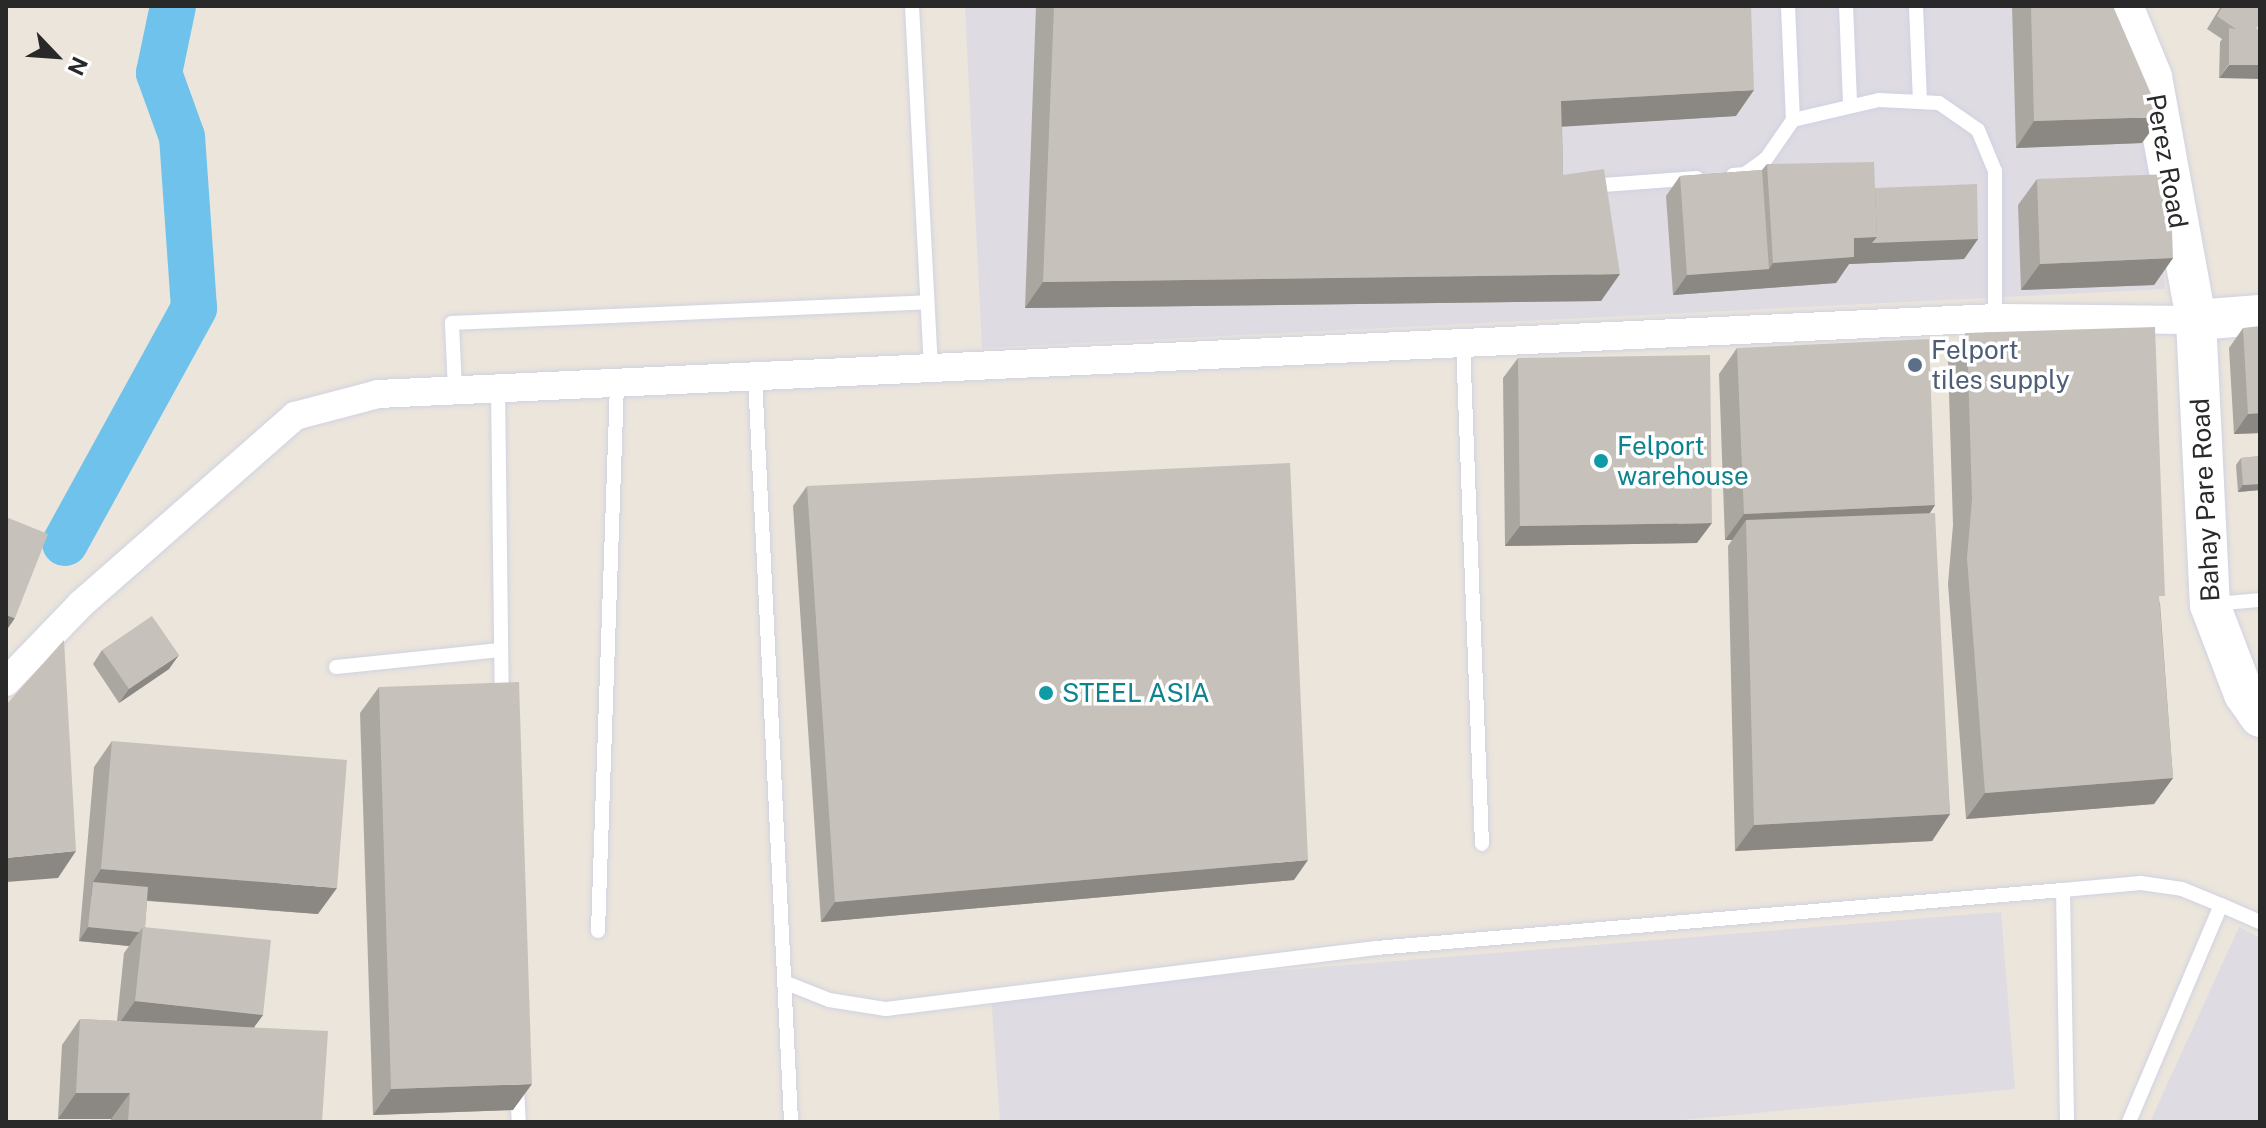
<!DOCTYPE html>
<style>
body{margin:0}
#map{position:relative;width:2266px;height:1128px;overflow:hidden;background:#ebe5db;font-family:"Public Sans",sans-serif}
div>[style]{position:absolute}
[style*='--x']{left:calc(var(--x)*1px);top:calc(var(--y)*1px);width:calc(var(--w)*1px);rotate:calc(var(--a)*1deg)}
.industrial>*{inset:0;background:#dedbe3}
.river>*{height:46px;margin:-23px;padding:0 23px;transform-origin:23px;border-radius:23px;background:#6fc2eb}
.roads{filter:drop-shadow(0 0 2px #d0d2e2) drop-shadow(0 0 2px #d0d2e2)}
.lane>*{height:14px;margin:-7px;padding:0 7px;transform-origin:7px;border-radius:7px;background:#fff}
.street>*{height:28px;margin:-14px;padding:0 14px;transform-origin:14px;border-radius:14px;background:#fff}
.secondary>*{height:40px;margin:-20px;padding:0 20px;transform-origin:20px;border-radius:20px;background:#fff}
.wall>*{inset:0;background:#aaa7a1}
.shaded-wall>*{inset:0;background:#8b8883}
.building>*{inset:0;background:#c6c2bb}
.dots>*{width:22px;height:22px;translate:-50% -50%;box-sizing:border-box;border:4px solid #fff;border-radius:50%}
span{translate:-50% -50%;white-space:nowrap;text-align:center;line-height:1.15;-webkit-text-stroke:7px #fff;paint-order:stroke}
.street-label{font-size:26px;color:#292929}
.service-label{font-size:26px;color:#4e5e75}
.left{translate:0 -50%;text-align:left}
.culture-label{font-size:26px;color:#0d838f}
.frame{position:absolute;inset:0;border:8px solid #292929;pointer-events:none}
.north{position:absolute;left:16px;top:16px;width:80px;height:80px;-webkit-text-stroke:6px #fff;paint-order:stroke;rotate:115deg;font-size:22px;font-weight:700;line-height:32px;text-align:center;color:#292929}
.north::after{content:'';display:block;margin:auto;width:28px;height:36px;background:#292929;clip-path:polygon(50% 0,100% 100%,50% 72%,0 100%)}
</style>
<div id="map">
<div class="industrial">
<i style="clip-path:polygon(965px 6px,2101px 6px,2153px 153px,2165px 289px,982px 348px)"></i>
<i style="clip-path:polygon(2001px 912px,2015px 1089px,1660px 1122px,1000px 1122px,991px 994px)"></i>
<i style="clip-path:polygon(2239px 927px,2260px 938px,2260px 1122px,2150px 1122px)"></i>
</div>
<div class="river">
<i style="--x:65;--y:543;--w:268;--a:-61.2"></i>
<i style="--x:194;--y:308;--w:171;--a:-94"></i>
<i style="--x:182;--y:137;--w:68;--a:-109.8"></i>
<i style="--x:159;--y:73;--w:68;--a:-78.2"></i>
</div>
<div class="roads">
<div class="lane">
<i style="--x:912;--y:6;--w:363;--a:87"></i>
<i style="--x:1788;--y:6;--w:114;--a:87.5"></i>
<i style="--x:1846;--y:6;--w:97;--a:87.6"></i>
<i style="--x:1916;--y:6;--w:94;--a:87.6"></i>
<i style="--x:1733;--y:175;--w:12;--a:-5"></i>
<i style="--x:1745;--y:174;--w:26;--a:-36"></i>
<i style="--x:1766;--y:159;--w:47;--a:-55.3"></i>
<i style="--x:1793;--y:120;--w:88;--a:-13.1"></i>
<i style="--x:1879;--y:100;--w:60;--a:2.9"></i>
<i style="--x:1939;--y:103;--w:47;--a:34.7"></i>
<i style="--x:1978;--y:130;--w:44;--a:67.5"></i>
<i style="--x:1995;--y:171;--w:147;--a:90"></i>
<i style="--x:1590;--y:186;--w:107;--a:-4.3"></i>
<i style="--x:1463;--y:343;--w:501;--a:87.83"></i>
<i style="--x:755;--y:377;--w:746;--a:87.23"></i>
<i style="--x:498;--y:388;--w:312;--a:89.3"></i>
<i style="--x:455;--y:390;--w:67;--a:-92.6"></i>
<i style="--x:452;--y:323;--w:475;--a:-2.5"></i>
<i style="--x:2214;--y:604;--w:46;--a:-5"></i>
<i style="--x:336;--y:667;--w:165;--a:-5.9"></i>
<i style="--x:2063;--y:890;--w:78;--a:-5.1"></i>
<i style="--x:2141;--y:883;--w:41;--a:8.3"></i>
<i style="--x:2182;--y:889;--w:42;--a:22.3"></i>
<i style="--x:2221;--y:905;--w:236;--a:113"></i>
<i style="--x:2221;--y:905;--w:43;--a:23.6"></i>
<i style="--x:598;--y:931;--w:548;--a:-88.01"></i>
<i style="--x:784;--y:982;--w:48;--a:21.8"></i>
<i style="--x:829;--y:1000;--w:58;--a:9"></i>
<i style="--x:886;--y:1009;--w:494;--a:-7.1"></i>
<i style="--x:1376;--y:948;--w:689;--a:-4.83"></i>
<i style="--x:2063;--y:890;--w:232;--a:89"></i>
<i style="--x:517;--y:1088;--w:34;--a:87"></i>
</div>
<div class="street">
<i style="--x:6;--y:682;--w:108;--a:-46.1"></i>
<i style="--x:81;--y:604;--w:285;--a:-41.3"></i>
<i style="--x:295;--y:416;--w:86;--a:-14.8"></i>
<i style="--x:378;--y:394;--w:1619;--a:-2.69"></i>
<i style="--x:1995;--y:318;--w:201;--a:0.6"></i>
</div>
<div class="secondary">
<i style="--x:2123;--y:6;--w:77;--a:67.8"></i>
<i style="--x:2152;--y:77;--w:247;--a:79.7"></i>
<i style="--x:2196;--y:320;--w:285;--a:87.2"></i>
<i style="--x:2210;--y:605;--w:95;--a:69.1"></i>
<i style="--x:2244;--y:694;--w:28;--a:55"></i>
<i style="--x:2196;--y:320;--w:64;--a:-4.5"></i>
</div>
</div>
<div class="wall">
<i style="clip-path:polygon(1036px 6px,1751px 6px,1736px 116px,1562px 126px,1563px 175px,1601px 301px,1025px 308px)"></i>
<i style="clip-path:polygon(2012px 6px,2113px 6px,2142px 143px,2016px 148px)"></i>
<i style="clip-path:polygon(2221px 6px,2260px 6px,2260px 22px,2219px 78px,2220px 42px,2222px 39px,2207px 29px)"></i>
<i style="clip-path:polygon(1767px 164px,1875px 188px,1978px 239px,1964px 259px,1849px 264px,1836px 283px,1673px 295px,1666px 196px,1680px 176px,1762px 170px)"></i>
<i style="clip-path:polygon(2037px 179px,2173px 258px,2154px 285px,2021px 290px,2018px 205px)"></i>
<i style="clip-path:polygon(2243px 328px,2260px 433px,2234px 434px,2229px 348px)"></i>
<i style="clip-path:polygon(1967px 333px,2160px 603px,2173px 778px,2154px 804px,1966px 819px,1948px 584px,1953px 525px,1948px 359px)"></i>
<i style="clip-path:polygon(1737px 348px,1935px 505px,1930px 513px,1950px 814px,1932px 841px,1735px 851px,1728px 546px,1732px 540px,1725px 540px,1719px 374px)"></i>
<i style="clip-path:polygon(1518px 358px,1697px 543px,1505px 546px,1503px 378px)"></i>
<i style="clip-path:polygon(2260px 456px,2260px 490px,2238px 492px,2236px 465px,2241px 458px)"></i>
<i style="clip-path:polygon(807px 486px,1294px 880px,821px 922px,793px 506px)"></i>
<i style="clip-path:polygon(102px 650px,169px 669px,119px 703px,93px 664px)"></i>
<i style="clip-path:polygon(379px 687px,513px 1110px,373px 1115px,360px 713px)"></i>
<i style="clip-path:polygon(112px 741px,318px 914px,147px 901px,145px 927px,263px 1015px,254px 1027px,322px 1122px,111px 1122px,111px 1119px,58px 1119px,62px 1045px,80px 1019px,117px 1021px,124px 953px,129px 946px,79px 941px,94px 767px)"></i>
</div>
<div class="shaded-wall">
<i style="clip-path:polygon(2229px 65px,2260px 65px,2260px 79px,2219px 78px)"></i>
<i style="clip-path:polygon(1754px 90px,1736px 116px,1542px 128px,1561px 101px)"></i>
<i style="clip-path:polygon(2161px 117px,2142px 143px,2016px 148px,2034px 121px)"></i>
<i style="clip-path:polygon(1877px 237px,1978px 239px,1964px 259px,1849px 264px,1836px 283px,1673px 295px,1687px 275px,1769px 269px,1773px 263px,1854px 238px)"></i>
<i style="clip-path:polygon(2173px 258px,2154px 285px,2021px 290px,2040px 264px)"></i>
<i style="clip-path:polygon(1620px 274px,1601px 301px,1025px 308px,1043px 282px)"></i>
<i style="clip-path:polygon(2260px 413px,2260px 433px,2234px 434px,2248px 414px)"></i>
<i style="clip-path:polygon(2260px 484px,2260px 490px,2238px 492px,2243px 485px)"></i>
<i style="clip-path:polygon(1935px 505px,1917px 532px,1746px 520px,1732px 540px,1725px 540px,1744px 514px)"></i>
<i style="clip-path:polygon(1712px 523px,1697px 543px,1505px 546px,1520px 526px)"></i>
<i style="clip-path:polygon(6px 615px,15px 618px,6px 631px)"></i>
<i style="clip-path:polygon(179px 655px,169px 669px,119px 703px,129px 689px)"></i>
<i style="clip-path:polygon(2173px 778px,2154px 804px,1966px 819px,1985px 793px)"></i>
<i style="clip-path:polygon(1950px 814px,1932px 841px,1735px 851px,1754px 825px)"></i>
<i style="clip-path:polygon(76px 851px,58px 878px,6px 882px,6px 858px)"></i>
<i style="clip-path:polygon(1308px 860px,1294px 880px,821px 922px,835px 902px)"></i>
<i style="clip-path:polygon(101px 869px,337px 888px,318px 914px,91px 896px,93px 882px)"></i>
<i style="clip-path:polygon(88px 927px,139px 932px,129px 946px,79px 941px)"></i>
<i style="clip-path:polygon(135px 1001px,263px 1015px,244px 1041px,116px 1028px)"></i>
<i style="clip-path:polygon(532px 1084px,513px 1110px,373px 1115px,391px 1089px)"></i>
<i style="clip-path:polygon(76px 1093px,130px 1093px,111px 1119px,58px 1119px)"></i>
</div>
<div class="building">
<i style="clip-path:polygon(1054px 6px,1751px 6px,1754px 90px,1561px 101px,1563px 175px,1604px 169px,1620px 274px,1043px 282px)"></i>
<i style="clip-path:polygon(2031px 6px,2113px 6px,2161px 117px,2034px 121px)"></i>
<i style="clip-path:polygon(2223px 6px,2260px 6px,2260px 22px,2256px 29px,2260px 29px,2260px 65px,2229px 65px,2229px 28px,2236px 29px,2217px 16px)"></i>
<i style="clip-path:polygon(1874px 162px,1877px 237px,1854px 238px,1854px 257px,1773px 263px,1767px 164px)"></i>
<i style="clip-path:polygon(1762px 170px,1769px 269px,1687px 275px,1680px 176px)"></i>
<i style="clip-path:polygon(2170px 174px,2173px 258px,2040px 264px,2037px 179px)"></i>
<i style="clip-path:polygon(1977px 184px,1978px 239px,1872px 243px,1877px 237px,1875px 188px)"></i>
<i style="clip-path:polygon(2260px 326px,2260px 413px,2248px 414px,2243px 328px)"></i>
<i style="clip-path:polygon(2155px 327px,2165px 596px,2159px 596px,2173px 778px,1985px 793px,1967px 558px,1972px 499px,1967px 333px)"></i>
<i style="clip-path:polygon(1929px 339px,1935px 505px,1744px 514px,1737px 348px)"></i>
<i style="clip-path:polygon(1710px 355px,1712px 523px,1520px 526px,1518px 358px)"></i>
<i style="clip-path:polygon(2260px 456px,2260px 484px,2243px 485px,2241px 458px)"></i>
<i style="clip-path:polygon(1290px 463px,1308px 860px,835px 902px,807px 486px)"></i>
<i style="clip-path:polygon(1935px 513px,1950px 814px,1754px 825px,1746px 520px)"></i>
<i style="clip-path:polygon(6px 517px,48px 534px,15px 618px,6px 615px)"></i>
<i style="clip-path:polygon(152px 616px,179px 655px,129px 689px,102px 650px)"></i>
<i style="clip-path:polygon(64px 640px,76px 851px,6px 858px,6px 705px)"></i>
<i style="clip-path:polygon(519px 682px,532px 1084px,391px 1089px,379px 687px)"></i>
<i style="clip-path:polygon(112px 741px,347px 760px,337px 888px,101px 869px)"></i>
<i style="clip-path:polygon(93px 882px,148px 887px,145px 927px,143px 927px,139px 932px,88px 927px)"></i>
<i style="clip-path:polygon(143px 927px,271px 940px,263px 1015px,135px 1001px)"></i>
<i style="clip-path:polygon(80px 1019px,328px 1031px,322px 1122px,128px 1122px,130px 1093px,76px 1093px)"></i>
</div>
<div class="dots">
<i style="left:1915px;top:365px;background:#5c6f8a"></i>
<i style="left:1601px;top:461px;background:#0f9aa8"></i>
<i style="left:1046px;top:693px;background:#0f9aa8"></i>
</div>
<div class="street-label">
<span style="left:2167px;top:161px;rotate:80deg">Perez Road</span>
<span style="left:2205px;top:500px;rotate:-93deg">Bahay Pare Road</span>
</div>
<div class="service-label">
<span class="left" style="left:1931px;top:365px">Felport<br>tiles supply</span>
</div>
<div class="culture-label">
<span class="left" style="left:1617px;top:461px">Felport<br>warehouse</span>
<span class="left" style="left:1062px;top:693px">STEEL ASIA</span>
</div>
<div class="frame"></div>
<div class="north">N</div>
</div>
